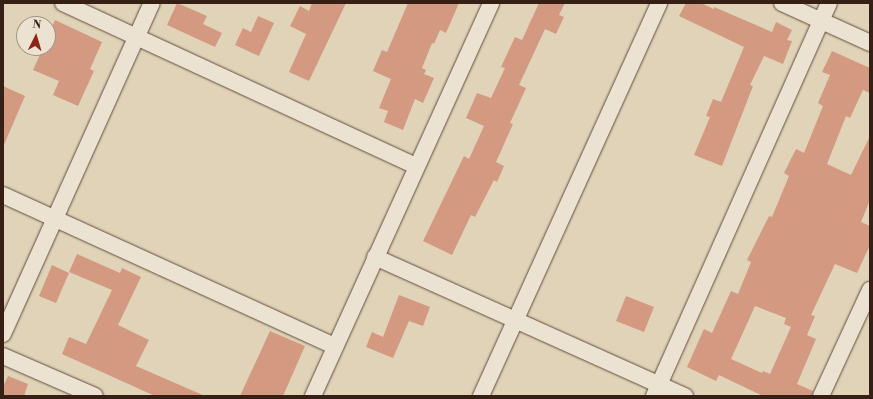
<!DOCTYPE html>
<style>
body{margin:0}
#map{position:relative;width:873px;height:399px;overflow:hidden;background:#e1d3b8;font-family:"Libre Bodoni",serif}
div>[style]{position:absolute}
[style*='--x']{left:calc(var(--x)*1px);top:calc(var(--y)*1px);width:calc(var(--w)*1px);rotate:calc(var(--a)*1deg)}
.building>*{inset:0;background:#d39981}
.roads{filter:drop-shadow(0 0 1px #614d3e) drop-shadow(0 0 1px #614d3e)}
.minor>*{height:16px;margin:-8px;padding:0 8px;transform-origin:8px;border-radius:8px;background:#ece2d1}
span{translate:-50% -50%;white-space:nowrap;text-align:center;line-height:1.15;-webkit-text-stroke:4px #ece2d1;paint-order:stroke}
.frame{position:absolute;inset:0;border:4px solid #362016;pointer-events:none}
.north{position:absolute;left:16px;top:16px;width:40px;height:40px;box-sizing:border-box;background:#ece2d1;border:1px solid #a39486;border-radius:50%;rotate:5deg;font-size:11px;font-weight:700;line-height:16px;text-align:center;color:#362016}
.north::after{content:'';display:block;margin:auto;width:14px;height:18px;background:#8f2418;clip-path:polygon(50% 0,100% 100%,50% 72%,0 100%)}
</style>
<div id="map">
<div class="building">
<i style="clip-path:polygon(177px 3px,207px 16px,203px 24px,222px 33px,215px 47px,167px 25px)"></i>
<i style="clip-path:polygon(312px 3px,346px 3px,309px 81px,289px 72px,306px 34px,290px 26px,300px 6px,309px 11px)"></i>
<i style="clip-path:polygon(408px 3px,459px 3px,446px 33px,440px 30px,434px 44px,432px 43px,422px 68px,426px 70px,424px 74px,434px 78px,423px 103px,415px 99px,403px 130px,384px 122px,388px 111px,379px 108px,391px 79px,373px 71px,382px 50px,387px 52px)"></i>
<i style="clip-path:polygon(539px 3px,565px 3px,559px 15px,564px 17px,556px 34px,545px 29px,519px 85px,526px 88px,510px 123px,513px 124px,496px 162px,504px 166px,497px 182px,494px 180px,475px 217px,471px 215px,452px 255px,423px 241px,464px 156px,469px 159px,484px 126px,466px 118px,477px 93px,491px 98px,505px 68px,501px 67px,515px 37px,522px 40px)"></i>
<i style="clip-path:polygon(686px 3px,701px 3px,714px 9px,714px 7px,772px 32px,776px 22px,792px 30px,787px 40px,792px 41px,783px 64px,764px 56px,750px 85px,753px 86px,722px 166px,694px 155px,710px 117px,706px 116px,713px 99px,721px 102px,744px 47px,679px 16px)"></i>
<i style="clip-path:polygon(258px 16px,274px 23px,259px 56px,235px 45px,243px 28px,251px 32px)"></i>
<i style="clip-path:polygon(55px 20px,102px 42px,90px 69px,94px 71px,78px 106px,53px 95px,59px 81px,33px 70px,43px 48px,48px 48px,48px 36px)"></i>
<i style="clip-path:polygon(evenodd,832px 51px,870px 68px,870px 93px,863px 90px,850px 118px,846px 116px,827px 164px,851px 175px,870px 136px,870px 200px,861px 222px,870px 226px,870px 245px,857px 273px,835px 264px,811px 315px,815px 316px,807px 335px,816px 339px,797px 384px,813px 391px,812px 396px,763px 396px,719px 375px,716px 381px,687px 367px,704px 329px,712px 333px,731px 291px,738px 294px,751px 262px,747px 260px,769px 216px,772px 217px,789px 176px,784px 173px,796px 149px,804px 153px,823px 106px,818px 103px,830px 75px,822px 72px,832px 51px,755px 306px,786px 318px,784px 324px,791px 327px,770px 374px,763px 371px,762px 373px,731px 359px,755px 306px)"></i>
<i style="clip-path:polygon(3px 86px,25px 96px,3px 147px)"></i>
<i style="clip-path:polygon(77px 254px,120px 273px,122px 268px,141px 277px,118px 325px,149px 340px,136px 366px,205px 396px,155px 396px,62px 354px,69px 337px,86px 344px,112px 290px,69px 272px)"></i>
<i style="clip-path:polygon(52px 265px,69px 273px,56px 303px,39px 296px)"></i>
<i style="clip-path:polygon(399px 295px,430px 307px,423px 326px,409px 321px,393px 358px,366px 347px,372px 332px,383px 337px)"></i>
<i style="clip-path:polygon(626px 296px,654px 307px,644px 332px,616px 321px)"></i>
<i style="clip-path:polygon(270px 331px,305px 346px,283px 396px,240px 396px)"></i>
<i style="clip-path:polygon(8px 376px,28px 384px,24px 396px,3px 396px,3px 387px)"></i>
</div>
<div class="roads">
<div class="minor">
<i style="--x:63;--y:3;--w:389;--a:24.8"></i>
<i style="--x:782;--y:3;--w:97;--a:24.4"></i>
<i style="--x:3;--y:195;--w:365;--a:24.5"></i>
<i style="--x:375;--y:257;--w:340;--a:24.2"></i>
<i style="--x:3;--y:334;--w:363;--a:-65.8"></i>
<i style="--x:3;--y:356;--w:100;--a:23.5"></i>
<i style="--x:313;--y:396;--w:431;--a:-65.6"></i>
<i style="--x:481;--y:396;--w:431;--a:-65.6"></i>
<i style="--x:654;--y:396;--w:430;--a:-66"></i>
<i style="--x:821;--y:396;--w:117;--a:-65.2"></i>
</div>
</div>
<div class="frame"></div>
<div class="north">N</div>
</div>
